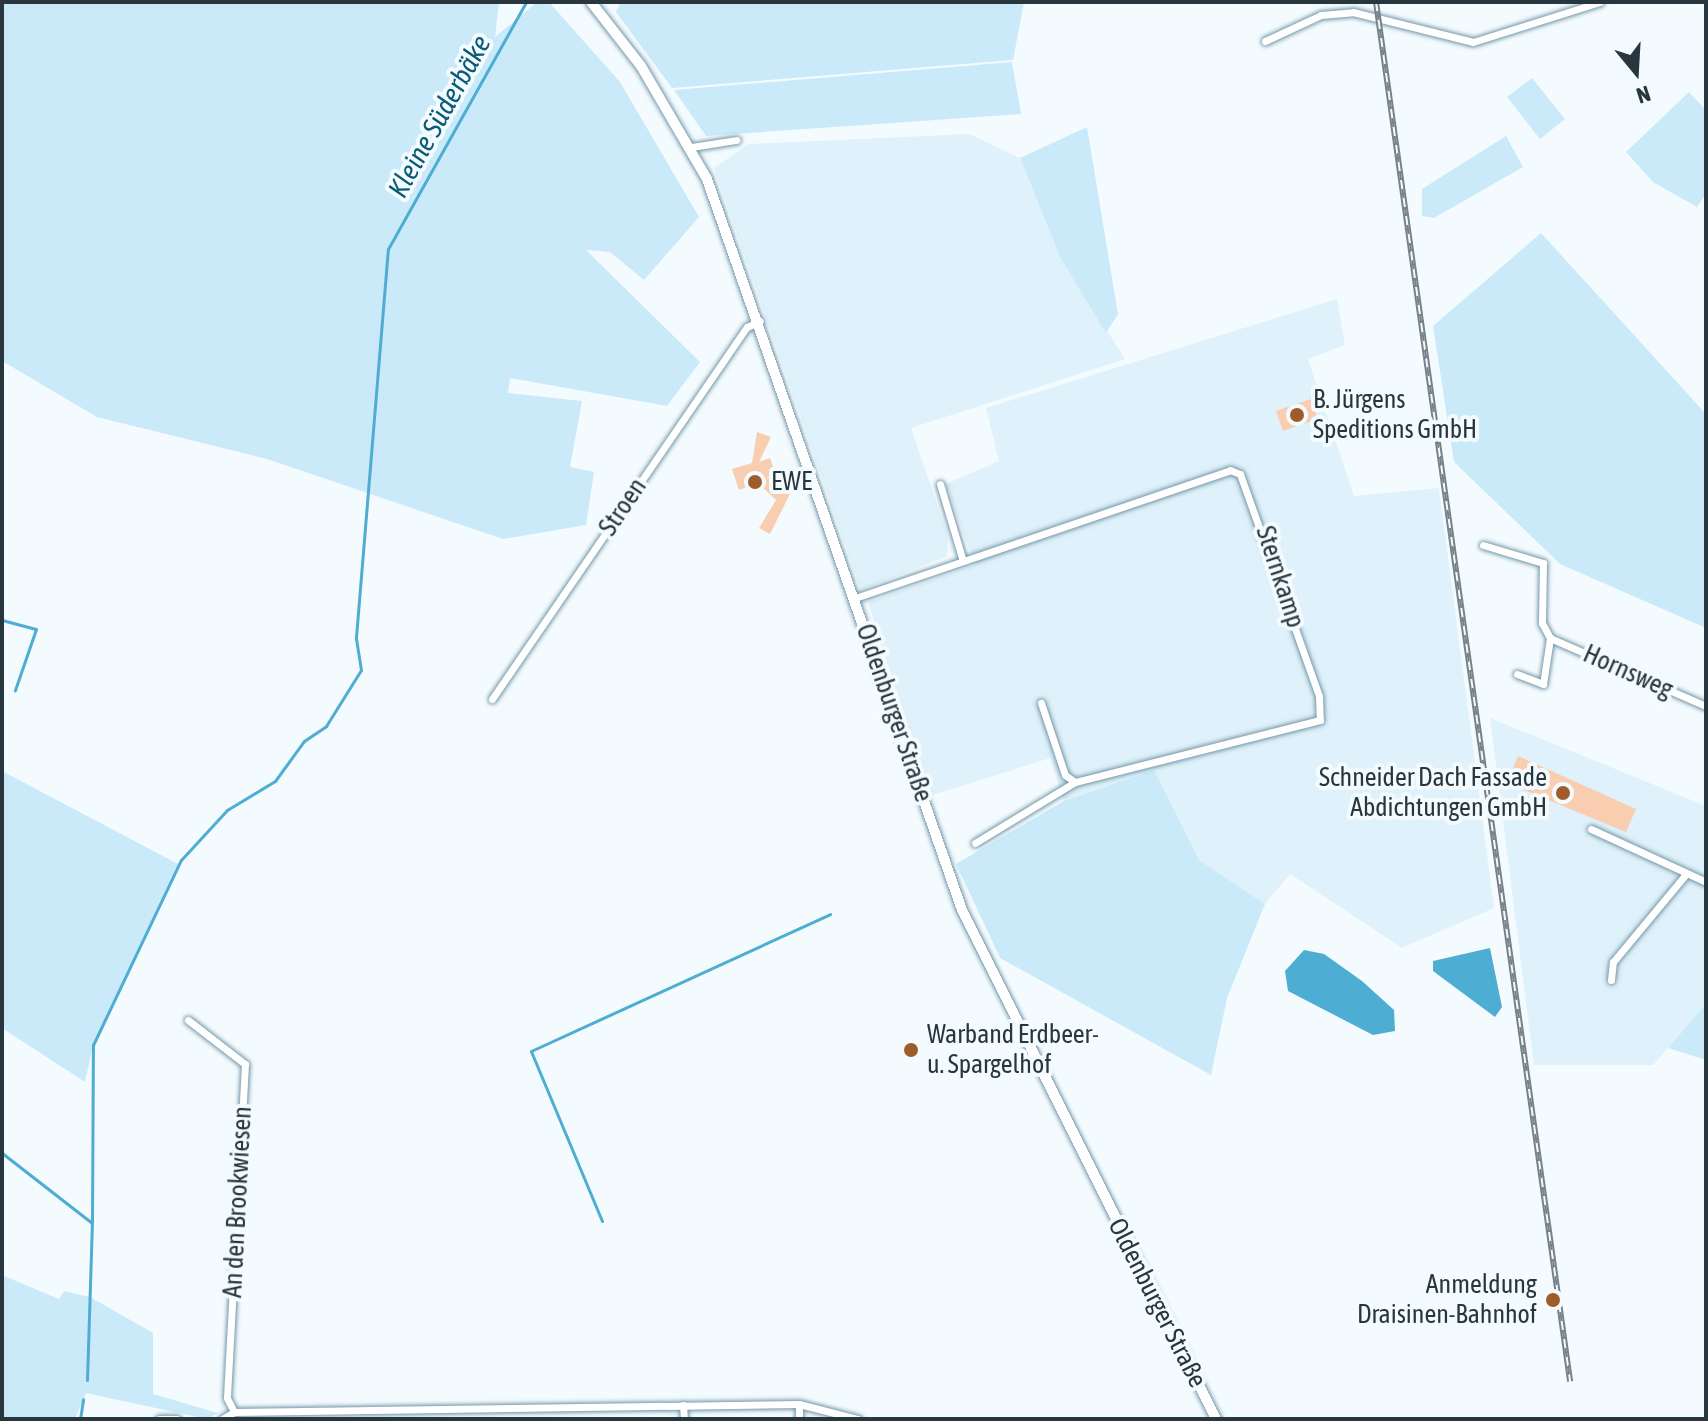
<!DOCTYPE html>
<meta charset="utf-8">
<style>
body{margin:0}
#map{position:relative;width:1708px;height:1421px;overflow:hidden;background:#f4fbff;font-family:"Asap Condensed",sans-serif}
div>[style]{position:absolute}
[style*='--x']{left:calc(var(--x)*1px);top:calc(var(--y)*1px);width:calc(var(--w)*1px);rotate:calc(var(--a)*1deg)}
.built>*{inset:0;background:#dff1fa}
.green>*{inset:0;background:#caeaf9}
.water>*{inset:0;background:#4dadd2}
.stream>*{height:3px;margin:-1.5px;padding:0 1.5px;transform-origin:1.5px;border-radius:1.5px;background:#4dadd2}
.building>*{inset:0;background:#f9cdb0}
.roads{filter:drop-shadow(0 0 2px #7498a9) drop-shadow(0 0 2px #7498a9)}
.street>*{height:7px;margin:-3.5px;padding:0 3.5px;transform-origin:3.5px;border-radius:3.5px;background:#fff}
.secondary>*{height:10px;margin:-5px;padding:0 5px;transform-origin:5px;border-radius:5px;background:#fff}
.rail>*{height:6px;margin-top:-3px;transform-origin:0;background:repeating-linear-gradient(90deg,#f4fbff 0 9px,#768288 0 18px);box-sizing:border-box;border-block:2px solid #768288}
.dots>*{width:22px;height:22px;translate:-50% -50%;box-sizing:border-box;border:4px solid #f4fbff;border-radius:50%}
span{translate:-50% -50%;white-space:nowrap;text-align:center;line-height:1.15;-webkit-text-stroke:8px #f4fbff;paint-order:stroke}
.poi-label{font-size:26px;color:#28373e}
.left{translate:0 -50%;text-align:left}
.right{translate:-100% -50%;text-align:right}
.street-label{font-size:26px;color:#28373e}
.water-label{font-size:28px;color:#0c5b75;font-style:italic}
.frame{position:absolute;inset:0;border:4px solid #28373e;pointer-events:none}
.north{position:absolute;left:1596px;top:32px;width:80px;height:80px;-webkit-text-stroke:6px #f4fbff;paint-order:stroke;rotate:162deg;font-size:22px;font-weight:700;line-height:32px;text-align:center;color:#28373e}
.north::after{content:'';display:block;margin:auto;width:28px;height:36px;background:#28373e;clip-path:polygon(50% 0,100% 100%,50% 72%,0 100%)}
</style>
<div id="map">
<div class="built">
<i style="clip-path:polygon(969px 134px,1020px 158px,1060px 257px,1125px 359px,911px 428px,948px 536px,947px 556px,861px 590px,714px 168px,749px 144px)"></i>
<i style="clip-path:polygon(1337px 299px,1345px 345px,1308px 359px,1354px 496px,1439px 488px,1494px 908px,1402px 948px,1290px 874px,1265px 904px,1199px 860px,1154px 770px,1064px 801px,1050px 758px,930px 796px,868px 602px,975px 565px,946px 484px,999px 461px,986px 408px)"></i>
<i style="clip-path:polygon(1490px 718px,1706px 806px,1706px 1004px,1653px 1065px,1534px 1065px)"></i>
</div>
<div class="green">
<i style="clip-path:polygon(2px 2px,499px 2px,495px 37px,537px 2px,549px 2px,620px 82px,699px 217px,644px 280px,610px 252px,586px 250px,700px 362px,667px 406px,510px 378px,508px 393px,582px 401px,570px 467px,594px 472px,586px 525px,503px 539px,267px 459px,97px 417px,2px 361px)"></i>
<i style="clip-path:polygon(620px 2px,1024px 2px,1013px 60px,672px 88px,616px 12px)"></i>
<i style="clip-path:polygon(1012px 62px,1021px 114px,706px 136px,674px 90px)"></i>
<i style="clip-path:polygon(1532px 78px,1565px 119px,1540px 139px,1507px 97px)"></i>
<i style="clip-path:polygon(1689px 92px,1706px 110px,1706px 194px,1697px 207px,1653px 182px,1626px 152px)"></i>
<i style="clip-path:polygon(1087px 127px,1118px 314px,1106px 333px,1060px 257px,1020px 158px)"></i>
<i style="clip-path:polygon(1506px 136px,1523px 167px,1434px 218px,1422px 216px,1422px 189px)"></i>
<i style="clip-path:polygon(1541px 233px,1706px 414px,1706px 628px,1560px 564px,1454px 462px,1433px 326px)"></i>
<i style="clip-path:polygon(1154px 770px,1199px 860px,1265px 904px,1227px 998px,1211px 1075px,1000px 958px,956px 864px,1064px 801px)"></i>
<i style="clip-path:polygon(2px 771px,178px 864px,93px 1045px,85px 1082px,2px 1028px)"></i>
<i style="clip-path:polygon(1706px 1004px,1706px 1060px,1668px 1048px)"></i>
<i style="clip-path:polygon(2px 1275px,59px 1299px,64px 1291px,90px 1297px,153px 1333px,153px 1394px,218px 1413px,207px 1419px,86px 1393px,75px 1419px,2px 1419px)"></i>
</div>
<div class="water">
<i style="clip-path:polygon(1490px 948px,1502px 1007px,1495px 1017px,1433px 971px,1433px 961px)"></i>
<i style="clip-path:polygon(1304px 950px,1324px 954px,1362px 981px,1394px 1010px,1395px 1031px,1373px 1035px,1288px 991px,1285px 971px)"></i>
</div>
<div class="stream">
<i style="--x:2;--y:620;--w:35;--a:15"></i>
<i style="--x:36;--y:629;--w:65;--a:109"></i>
<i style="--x:2;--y:1153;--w:114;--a:37.9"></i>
<i style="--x:92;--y:1223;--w:178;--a:-89.7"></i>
<i style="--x:93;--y:1045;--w:205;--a:-64.6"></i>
<i style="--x:181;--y:860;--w:68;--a:-47.4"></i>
<i style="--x:227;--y:810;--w:56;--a:-31.1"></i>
<i style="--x:275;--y:781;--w:49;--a:-54.1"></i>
<i style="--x:304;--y:741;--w:27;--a:-34"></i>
<i style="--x:326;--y:726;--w:66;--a:-58"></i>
<i style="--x:361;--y:670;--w:33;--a:-99"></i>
<i style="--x:356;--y:637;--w:389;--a:-85.3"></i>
<i style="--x:388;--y:249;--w:283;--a:-60.8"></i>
<i style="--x:602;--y:1221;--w:184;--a:-112.7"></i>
<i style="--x:531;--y:1051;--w:329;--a:-24.6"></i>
<i style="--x:87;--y:1380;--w:156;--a:-88.2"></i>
<i style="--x:80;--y:1419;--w:20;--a:-81"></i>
</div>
<div class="building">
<i style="clip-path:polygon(1311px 399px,1318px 419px,1283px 431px,1276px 411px)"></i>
<i style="clip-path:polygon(757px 432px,771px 437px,759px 462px,770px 458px,776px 475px,767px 477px,791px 492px,770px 534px,759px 528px,776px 500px,758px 483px,739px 490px,732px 469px,752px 463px)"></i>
<i style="clip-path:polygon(1518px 756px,1636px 809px,1626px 832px,1507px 783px)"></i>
</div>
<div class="roads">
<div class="street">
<i style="--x:1265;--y:41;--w:62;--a:-24.9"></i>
<i style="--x:1321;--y:15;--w:32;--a:-5"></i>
<i style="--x:1353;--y:12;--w:124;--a:14"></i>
<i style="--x:1473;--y:42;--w:133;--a:-17.5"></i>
<i style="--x:692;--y:147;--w:45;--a:-9"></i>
<i style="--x:940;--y:484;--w:80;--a:73.4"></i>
<i style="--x:1483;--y:545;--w:63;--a:16.7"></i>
<i style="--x:1543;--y:563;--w:60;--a:91"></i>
<i style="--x:1542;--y:623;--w:17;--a:62"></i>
<i style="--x:1550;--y:638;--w:170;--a:23.6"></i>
<i style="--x:855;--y:598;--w:396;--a:-18.8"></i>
<i style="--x:1230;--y:470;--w:11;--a:22"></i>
<i style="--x:1240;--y:474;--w:236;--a:70.4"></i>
<i style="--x:1319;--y:696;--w:24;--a:88"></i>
<i style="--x:1320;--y:720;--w:253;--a:165.8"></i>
<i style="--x:1075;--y:782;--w:12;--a:-145"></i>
<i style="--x:1065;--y:775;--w:76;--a:-108.4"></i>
<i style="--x:1517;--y:674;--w:28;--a:21"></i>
<i style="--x:1543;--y:684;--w:47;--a:-81.3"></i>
<i style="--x:492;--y:699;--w:451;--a:-55.6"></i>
<i style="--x:747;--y:327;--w:14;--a:-25"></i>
<i style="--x:1591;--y:829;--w:127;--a:24.7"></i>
<i style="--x:975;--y:843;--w:117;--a:-31.4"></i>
<i style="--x:1611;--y:980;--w:18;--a:-84"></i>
<i style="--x:1613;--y:962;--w:114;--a:-50.3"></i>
<i style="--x:188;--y:1020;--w:72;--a:37.7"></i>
<i style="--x:245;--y:1064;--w:334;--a:93.1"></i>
<i style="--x:227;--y:1398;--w:16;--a:63"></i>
<i style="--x:683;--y:1405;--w:14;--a:86"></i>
<i style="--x:234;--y:1412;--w:565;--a:-0.81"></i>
<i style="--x:799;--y:1404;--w:61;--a:14.3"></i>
<i style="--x:159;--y:1419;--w:18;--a:0"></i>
<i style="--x:222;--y:1419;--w:14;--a:-30"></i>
<i style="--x:799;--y:1419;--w:15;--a:-90"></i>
</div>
<div class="secondary">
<i style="--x:591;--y:2;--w:81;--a:52"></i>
<i style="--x:641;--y:66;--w:131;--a:59.7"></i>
<i style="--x:707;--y:179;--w:774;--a:70.77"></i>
<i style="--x:962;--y:910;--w:569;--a:63.48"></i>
</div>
</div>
<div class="rail">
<i style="--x:1376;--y:2;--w:1393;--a:81.99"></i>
</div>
<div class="dots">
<i style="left:1297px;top:415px;background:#9e5c2a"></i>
<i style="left:755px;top:482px;background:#9e5c2a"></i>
<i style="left:1563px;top:793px;background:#9e5c2a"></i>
<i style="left:911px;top:1050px;background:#9e5c2a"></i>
<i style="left:1553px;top:1300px;background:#9e5c2a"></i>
</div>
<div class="poi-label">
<span class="left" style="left:1313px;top:415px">B. Jürgens<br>Speditions GmbH</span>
<span class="left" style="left:771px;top:482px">EWE</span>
<span class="right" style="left:1547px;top:793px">Schneider Dach Fassade<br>Abdichtungen GmbH</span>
<span class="left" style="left:927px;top:1050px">Warband Erdbeer-<br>u. Spargelhof</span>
<span class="right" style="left:1537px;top:1300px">Anmeldung<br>Draisinen-Bahnhof</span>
</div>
<div class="street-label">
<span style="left:623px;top:507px;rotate:-56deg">Stroen</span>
<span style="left:1280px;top:577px;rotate:72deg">Sternkamp</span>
<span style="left:1628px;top:672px;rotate:24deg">Hornsweg</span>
<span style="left:894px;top:713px;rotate:71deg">Oldenburger Straße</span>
<span style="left:238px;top:1202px;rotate:-87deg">An den Brookwiesen</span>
<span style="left:1157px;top:1303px;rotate:63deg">Oldenburger Straße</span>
</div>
<div class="water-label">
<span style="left:439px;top:116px;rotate:-61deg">Kleine Süderbäke</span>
</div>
<div class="frame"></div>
<div class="north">N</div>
</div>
